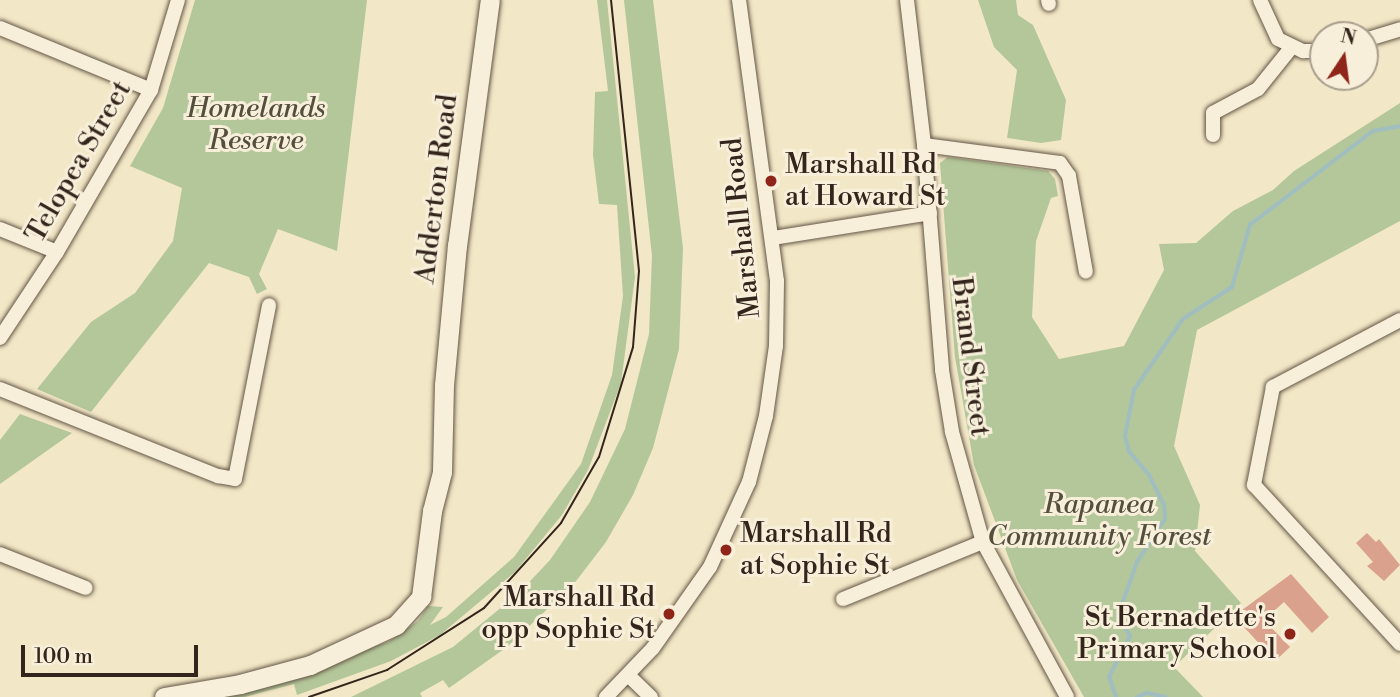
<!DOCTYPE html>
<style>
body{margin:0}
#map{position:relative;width:1400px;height:697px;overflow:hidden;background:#f2e7c6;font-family:"Libre Bodoni",serif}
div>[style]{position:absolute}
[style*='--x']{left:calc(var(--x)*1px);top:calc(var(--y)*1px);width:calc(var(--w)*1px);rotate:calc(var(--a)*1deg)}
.green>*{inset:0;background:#b4c79a}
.stream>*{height:3.5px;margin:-1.75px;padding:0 1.75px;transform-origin:1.75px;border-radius:1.75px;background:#a0bdc0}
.building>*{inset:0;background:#daa28d}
.roads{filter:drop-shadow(0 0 2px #645646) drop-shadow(0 0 2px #645646)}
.street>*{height:14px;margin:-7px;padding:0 7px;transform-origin:7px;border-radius:7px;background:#f7efda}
.secondary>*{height:19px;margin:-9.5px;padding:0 9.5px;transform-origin:9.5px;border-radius:9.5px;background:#f7efda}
.tram>*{height:2px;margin:-1px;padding:0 1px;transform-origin:1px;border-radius:1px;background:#34251c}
.dots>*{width:19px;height:19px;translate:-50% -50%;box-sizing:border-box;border:4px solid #f7efda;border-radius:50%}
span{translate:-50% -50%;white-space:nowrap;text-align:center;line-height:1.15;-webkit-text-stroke:6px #f7efda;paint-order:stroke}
.park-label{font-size:28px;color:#544e3c;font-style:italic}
.street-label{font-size:28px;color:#34251c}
.poi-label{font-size:28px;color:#34251c}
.left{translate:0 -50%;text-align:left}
.right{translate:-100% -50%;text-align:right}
.north{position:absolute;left:1309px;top:21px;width:70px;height:70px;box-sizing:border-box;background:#f7efda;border:2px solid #a99e8e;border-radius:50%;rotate:13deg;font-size:19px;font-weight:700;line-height:28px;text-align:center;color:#34251c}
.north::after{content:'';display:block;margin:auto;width:24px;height:32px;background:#8f2418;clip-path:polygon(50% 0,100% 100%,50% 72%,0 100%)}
.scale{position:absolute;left:21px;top:645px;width:177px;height:32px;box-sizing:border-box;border:4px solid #34251c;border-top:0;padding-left:9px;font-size:21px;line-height:24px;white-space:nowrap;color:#34251c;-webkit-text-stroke:5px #f7efda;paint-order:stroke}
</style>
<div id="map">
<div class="green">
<i style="clip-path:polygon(195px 0,367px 0,337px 251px,278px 229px,259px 274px,267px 289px,257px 294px,249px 277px,209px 263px,91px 412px,37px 389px,91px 322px,135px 293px,173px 241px,182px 188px,130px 166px,163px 108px)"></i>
<i style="clip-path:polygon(597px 0,607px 0,635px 277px,621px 383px,588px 470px,562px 515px,515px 572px,440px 635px,391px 661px,297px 695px,294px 684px,245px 697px,223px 697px,222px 693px,388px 642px,418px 621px,428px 606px,443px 607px,430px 625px,446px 617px,514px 557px,581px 464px,612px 375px,623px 296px,617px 205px,599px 204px,593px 155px,595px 92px,608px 91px)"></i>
<i style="clip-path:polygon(624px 0,653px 0,683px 248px,679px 349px,653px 448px,633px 495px,606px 542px,573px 585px,507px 647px,449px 688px,443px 680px,420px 693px,422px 697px,351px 697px,453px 647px,519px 593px,550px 560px,590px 502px,625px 429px,649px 334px,652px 256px)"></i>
<i style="clip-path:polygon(978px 0,1016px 0,1018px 15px,1033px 25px,1066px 100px,1061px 140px,1041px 143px,1007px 138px,1017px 70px,994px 47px)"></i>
<i style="clip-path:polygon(1400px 103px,1400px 221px,1197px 330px,1174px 446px,1200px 505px,1195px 551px,1241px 603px,1174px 667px,1203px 697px,1084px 697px,1017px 580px,974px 465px,955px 357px,940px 163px,948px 157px,1048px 171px,1055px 179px,1058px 196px,1051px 198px,1036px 241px,1032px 317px,1059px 359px,1124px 346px,1164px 270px,1159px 244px,1196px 243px,1233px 211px,1273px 190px,1294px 171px)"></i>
<i style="clip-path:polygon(20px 414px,72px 433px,0 484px,0 440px)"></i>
</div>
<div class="stream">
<i style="--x:1116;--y:697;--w:21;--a:-109"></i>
<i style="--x:1109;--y:677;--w:46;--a:-62.9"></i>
<i style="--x:1130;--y:636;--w:23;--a:-121"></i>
<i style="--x:1118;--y:616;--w:57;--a:-70.6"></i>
<i style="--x:1137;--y:562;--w:51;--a:-56.9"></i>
<i style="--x:1165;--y:519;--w:14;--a:-94"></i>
<i style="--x:1164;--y:505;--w:34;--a:-117"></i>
<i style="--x:1149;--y:475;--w:30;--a:-131"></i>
<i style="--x:1129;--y:452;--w:16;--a:-104"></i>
<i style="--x:1125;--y:436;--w:47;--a:-78.9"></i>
<i style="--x:1134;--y:390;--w:86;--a:-55.4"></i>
<i style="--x:1183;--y:319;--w:59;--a:-33.1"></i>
<i style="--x:1232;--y:287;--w:65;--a:-73.8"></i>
<i style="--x:1250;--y:225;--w:155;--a:-37.4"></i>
<i style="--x:1373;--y:131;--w:27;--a:-10"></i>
<i style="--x:1137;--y:697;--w:11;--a:-22"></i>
<i style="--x:1147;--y:693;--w:19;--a:12"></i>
</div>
<div class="building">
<i style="clip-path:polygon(1367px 533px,1376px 542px,1379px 539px,1400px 565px,1384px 581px,1367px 566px,1373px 562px,1356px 543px)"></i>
<i style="clip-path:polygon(1291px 574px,1329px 617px,1312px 633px,1284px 602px,1264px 620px,1290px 647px,1275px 661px,1234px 616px)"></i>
</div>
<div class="roads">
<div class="street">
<i style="--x:907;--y:0;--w:146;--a:83.3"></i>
<i style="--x:924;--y:145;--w:226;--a:85.4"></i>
<i style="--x:942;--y:370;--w:63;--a:80.8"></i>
<i style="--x:952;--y:432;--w:114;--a:74.3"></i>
<i style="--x:983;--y:542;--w:176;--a:61.5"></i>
<i style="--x:1048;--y:0;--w:4;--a:76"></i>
<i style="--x:1260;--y:0;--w:43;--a:65.2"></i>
<i style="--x:1278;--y:39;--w:28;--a:26"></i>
<i style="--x:1303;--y:51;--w:20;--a:0"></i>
<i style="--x:0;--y:28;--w:163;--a:22.3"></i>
<i style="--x:1365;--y:40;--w:37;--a:-17"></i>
<i style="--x:1213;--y:135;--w:22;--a:-90"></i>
<i style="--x:1213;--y:113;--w:51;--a:-28.1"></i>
<i style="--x:1258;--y:89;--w:53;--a:-51.2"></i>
<i style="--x:924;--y:145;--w:137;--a:7.5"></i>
<i style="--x:1060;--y:163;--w:16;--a:55"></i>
<i style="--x:1069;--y:176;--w:97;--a:80"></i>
<i style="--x:0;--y:229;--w:61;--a:22"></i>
<i style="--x:773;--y:238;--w:159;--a:-9"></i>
<i style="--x:1400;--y:320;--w:144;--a:152.2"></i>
<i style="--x:1273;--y:387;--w:100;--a:101"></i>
<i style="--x:1254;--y:485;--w:216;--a:47.4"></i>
<i style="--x:0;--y:338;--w:103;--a:-56.5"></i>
<i style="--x:57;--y:252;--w:187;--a:-59.9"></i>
<i style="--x:151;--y:90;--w:94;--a:-73.3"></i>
<i style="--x:0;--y:389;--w:235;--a:21.8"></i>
<i style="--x:218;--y:476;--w:17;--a:10"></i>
<i style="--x:235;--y:479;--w:177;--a:-78.9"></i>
<i style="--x:0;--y:554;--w:92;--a:21.6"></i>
<i style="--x:843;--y:599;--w:151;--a:-22.2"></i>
<i style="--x:628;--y:675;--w:32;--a:44"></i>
<i style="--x:606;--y:697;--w:68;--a:-46.2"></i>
<i style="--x:653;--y:648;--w:99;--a:-54.9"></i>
<i style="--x:710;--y:567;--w:94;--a:-65.4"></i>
<i style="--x:749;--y:482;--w:68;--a:-75.6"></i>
<i style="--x:766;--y:416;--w:71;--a:-81.9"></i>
<i style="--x:776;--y:346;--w:65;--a:-89.1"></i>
<i style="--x:777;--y:281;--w:284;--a:-97.7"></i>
</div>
<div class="secondary">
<i style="--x:164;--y:697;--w:77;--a:-9.7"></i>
<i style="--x:240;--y:684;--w:73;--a:-15.2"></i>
<i style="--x:310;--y:665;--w:95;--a:-24.9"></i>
<i style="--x:396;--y:625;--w:38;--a:-48"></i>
<i style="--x:421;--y:597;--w:87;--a:-82.7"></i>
<i style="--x:432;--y:511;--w:40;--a:-75.6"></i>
<i style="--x:442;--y:472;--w:87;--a:-88.7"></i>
<i style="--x:444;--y:385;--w:140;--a:-84.7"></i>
<i style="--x:457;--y:246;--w:248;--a:-82.4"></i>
</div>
</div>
<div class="tram">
<i style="--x:309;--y:697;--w:83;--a:-19.1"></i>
<i style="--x:387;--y:670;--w:115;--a:-32.6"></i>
<i style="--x:484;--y:608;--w:115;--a:-47.8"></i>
<i style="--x:561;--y:523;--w:76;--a:-60.1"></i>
<i style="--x:599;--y:457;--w:115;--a:-72.8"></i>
<i style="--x:633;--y:347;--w:76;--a:-85.5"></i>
<i style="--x:639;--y:271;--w:272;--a:-95.9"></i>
</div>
<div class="dots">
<i style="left:771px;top:181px;background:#8f2418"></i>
<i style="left:726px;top:550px;background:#8f2418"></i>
<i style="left:669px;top:614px;background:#8f2418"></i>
<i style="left:1290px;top:634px;background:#8f2418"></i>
</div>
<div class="park-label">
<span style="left:256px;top:125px">Homelands<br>Reserve</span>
<span style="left:1099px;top:521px">Rapanea<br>Community Forest</span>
</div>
<div class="street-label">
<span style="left:79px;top:162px;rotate:-60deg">Telopea Street</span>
<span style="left:437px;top:189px;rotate:-83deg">Adderton Road</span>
<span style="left:742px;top:228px;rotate:-96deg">Marshall Road</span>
<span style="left:970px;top:357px;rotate:83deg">Brand Street</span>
</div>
<div class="poi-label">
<span class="left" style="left:785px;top:181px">Marshall Rd<br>at Howard St</span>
<span class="left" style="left:740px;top:550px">Marshall Rd<br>at Sophie St</span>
<span class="right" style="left:655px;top:614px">Marshall Rd<br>opp Sophie St</span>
<span class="right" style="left:1276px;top:634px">St Bernadette's<br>Primary School</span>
</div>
<div class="north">N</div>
<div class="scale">100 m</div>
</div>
